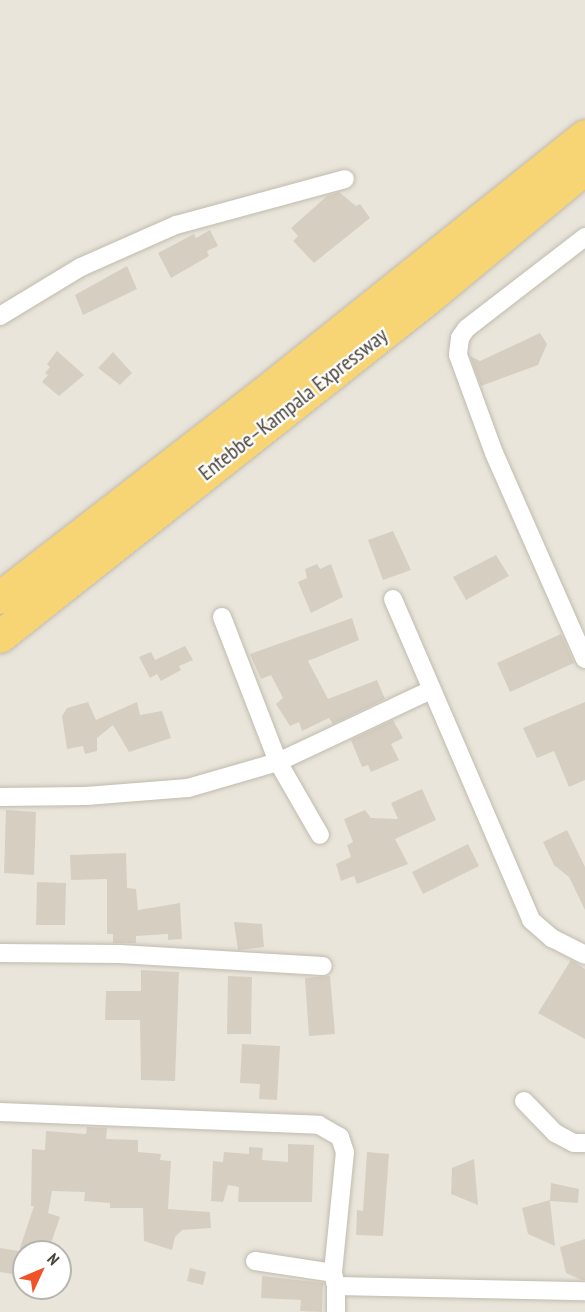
<!DOCTYPE html>
<meta charset="utf-8">
<style>
body{margin:0}
#map{position:relative;width:585px;height:1312px;overflow:hidden;background:#f5f3eb;font-family:"PT Sans Narrow",sans-serif}
div>[style]{position:absolute}
[style*='--x']{left:calc(var(--x)*1px);top:calc(var(--y)*1px);width:calc(var(--w)*1px);rotate:calc(var(--a)*1deg)}
.residential>*{inset:0;background:#e9e5da}
.building>*{inset:0;background:#d6cfc1}
.roads{filter:drop-shadow(0 0 2px #c0bbae) drop-shadow(0 0 2px #c0bbae)}
.street>*{height:18px;margin:-9px;padding:0 9px;transform-origin:9px;border-radius:9px;background:#fff}
.highway>*{height:32px;margin:-16px;padding:0 16px;transform-origin:16px;border-radius:16px;background:#f7d474}
span{translate:-50% -50%;white-space:nowrap;text-align:center;line-height:1.15;-webkit-text-stroke:4.5px #fff;paint-order:stroke}
.street-label{font-size:22px;color:#494439}
.north{position:absolute;left:12px;top:1240px;width:60px;height:60px;box-sizing:border-box;background:#fff;border:2px solid #b6b4b0;border-radius:50%;rotate:46deg;font-size:16px;font-weight:700;line-height:24px;text-align:center;color:#494439}
.north::after{content:'';display:block;margin:auto;width:21px;height:27px;background:#f05327;clip-path:polygon(50% 0,100% 100%,50% 72%,0 100%)}
</style>
<div id="map">
<div class="residential">
<i style="clip-path:polygon(evenodd,0 0,585px 0,585px 1312px,0 1312px,0 0,24px 1252px,60px 1252px,60px 1288px,24px 1288px,24px 1252px)"></i>
</div>
<div class="building">
<i style="clip-path:polygon(339px 192px,356px 206px,360px 204px,370px 218px,314px 263px,293px 241px,298px 236px,291px 228px,327px 196px)"></i>
<i style="clip-path:polygon(210px 230px,218px 246px,207px 251px,209px 256px,171px 278px,158px 253px,194px 234px,196px 238px)"></i>
<i style="clip-path:polygon(127px 266px,137px 289px,83px 315px,75px 295px)"></i>
<i style="clip-path:polygon(540px 333px,547px 344px,538px 365px,481px 386px,470px 356px,480px 361px)"></i>
<i style="clip-path:polygon(57px 351px,84px 375px,59px 396px,42px 382px,48px 375px,45px 373px,50px 367px,47px 364px)"></i>
<i style="clip-path:polygon(113px 352px,132px 373px,120px 385px,98px 368px)"></i>
<i style="clip-path:polygon(393px 531px,411px 570px,383px 580px,368px 540px)"></i>
<i style="clip-path:polygon(496px 555px,509px 576px,466px 600px,453px 577px)"></i>
<i style="clip-path:polygon(317px 564px,320px 569px,331px 564px,343px 597px,311px 613px,298px 582px,307px 578px,305px 569px)"></i>
<i style="clip-path:polygon(352px 618px,359px 640px,308px 661px,328px 699px,377px 680px,385px 699px,333px 724px,329px 718px,302px 731px,299px 722px,290px 726px,276px 704px,283px 698px,271px 675px,261px 679px,250px 654px)"></i>
<i style="clip-path:polygon(561px 634px,574px 663px,510px 692px,497px 663px)"></i>
<i style="clip-path:polygon(185px 646px,193px 660px,179px 666px,181px 670px,161px 681px,157px 674px,150px 678px,139px 657px,151px 652px,155px 660px)"></i>
<i style="clip-path:polygon(88px 702px,96px 720px,137px 702px,140px 715px,162px 711px,171px 738px,129px 752px,113px 725px,97px 738px,97px 751px,85px 754px,83px 746px,67px 749px,62px 716px,67px 708px)"></i>
<i style="clip-path:polygon(585px 702px,585px 780px,569px 787px,554px 751px,537px 758px,523px 728px)"></i>
<i style="clip-path:polygon(393px 720px,403px 738px,391px 744px,399px 760px,371px 772px,368px 765px,362px 767px,351px 740px)"></i>
<i style="clip-path:polygon(422px 789px,436px 820px,395px 839px,408px 864px,357px 884px,354px 876px,341px 881px,336px 864px,351px 857px,347px 845px,353px 842px,344px 819px,365px 810px,371px 818px,398px 819px,391px 803px)"></i>
<i style="clip-path:polygon(6px 810px,36px 812px,34px 875px,4px 873px)"></i>
<i style="clip-path:polygon(567px 830px,585px 867px,585px 910px,569px 877px,554px 865px,543px 842px)"></i>
<i style="clip-path:polygon(468px 844px,479px 866px,423px 894px,412px 872px)"></i>
<i style="clip-path:polygon(126px 853px,127px 888px,136px 889px,138px 910px,180px 903px,182px 939px,168px 940px,168px 934px,136px 936px,136px 943px,113px 943px,113px 934px,107px 934px,107px 879px,71px 880px,70px 855px)"></i>
<i style="clip-path:polygon(37px 882px,66px 883px,65px 925px,36px 925px)"></i>
<i style="clip-path:polygon(234px 922px,262px 924px,264px 947px,238px 950px)"></i>
<i style="clip-path:polygon(571px 960px,585px 969px,585px 1039px,538px 1013px)"></i>
<i style="clip-path:polygon(141px 970px,179px 972px,175px 1081px,141px 1080px,140px 1020px,105px 1020px,106px 991px,141px 991px)"></i>
<i style="clip-path:polygon(228px 976px,252px 977px,251px 1034px,227px 1034px)"></i>
<i style="clip-path:polygon(330px 976px,335px 1034px,309px 1036px,305px 978px)"></i>
<i style="clip-path:polygon(242px 1044px,280px 1046px,277px 1100px,259px 1099px,260px 1084px,240px 1083px)"></i>
<i style="clip-path:polygon(87px 1127px,107px 1128px,106px 1139px,138px 1140px,138px 1152px,161px 1154px,160px 1160px,171px 1161px,168px 1209px,210px 1212px,211px 1228px,182px 1230px,175px 1237px,172px 1250px,144px 1241px,143px 1208px,110px 1208px,110px 1203px,84px 1201px,85px 1192px,52px 1191px,48px 1213px,60px 1217px,48px 1252px,24px 1252px,24px 1276px,0 1272px,0 1248px,19px 1251px,34px 1206px,31px 1206px,32px 1149px,45px 1150px,46px 1131px,86px 1134px)"></i>
<i style="clip-path:polygon(288px 1144px,314px 1145px,312px 1202px,238px 1202px,239px 1187px,228px 1185px,223px 1202px,211px 1201px,213px 1161px,223px 1162px,224px 1152px,249px 1154px,249px 1147px,263px 1148px,262px 1160px,288px 1162px)"></i>
<i style="clip-path:polygon(367px 1152px,389px 1154px,383px 1236px,356px 1235px,357px 1210px,363px 1211px)"></i>
<i style="clip-path:polygon(474px 1159px,478px 1205px,451px 1194px,452px 1168px)"></i>
<i style="clip-path:polygon(551px 1183px,579px 1189px,578px 1203px,550px 1201px,555px 1246px,528px 1234px,522px 1208px,550px 1200px)"></i>
<i style="clip-path:polygon(585px 1239px,585px 1280px,582px 1280px,566px 1273px,560px 1247px)"></i>
<i style="clip-path:polygon(190px 1268px,206px 1272px,203px 1285px,187px 1281px)"></i>
<i style="clip-path:polygon(262px 1276px,323px 1283px,322px 1312px,300px 1311px,301px 1300px,261px 1298px)"></i>
</div>
<div class="roads">
<div class="street">
<i style="--x:585;--y:237;--w:150;--a:142.3"></i>
<i style="--x:466;--y:329;--w:11;--a:124"></i>
<i style="--x:460;--y:338;--w:17;--a:97"></i>
<i style="--x:458;--y:355;--w:104;--a:69.8"></i>
<i style="--x:494;--y:453;--w:225;--a:66.2"></i>
<i style="--x:0;--y:316;--w:95;--a:-31.2"></i>
<i style="--x:81;--y:267;--w:104;--a:-23.9"></i>
<i style="--x:176;--y:225;--w:175;--a:-15.2"></i>
<i style="--x:393;--y:599;--w:349;--a:66.7"></i>
<i style="--x:531;--y:920;--w:28;--a:41"></i>
<i style="--x:552;--y:938;--w:37;--a:27"></i>
<i style="--x:222;--y:617;--w:155;--a:68.9"></i>
<i style="--x:278;--y:762;--w:84;--a:60.1"></i>
<i style="--x:0;--y:797;--w:86;--a:-0.7"></i>
<i style="--x:86;--y:796;--w:102;--a:-4.5"></i>
<i style="--x:188;--y:788;--w:94;--a:-16.1"></i>
<i style="--x:278;--y:762;--w:169;--a:-25.2"></i>
<i style="--x:0;--y:953;--w:120;--a:0.5"></i>
<i style="--x:120;--y:954;--w:203;--a:3.4"></i>
<i style="--x:524;--y:1101;--w:45;--a:45.9"></i>
<i style="--x:555;--y:1133;--w:21;--a:28"></i>
<i style="--x:574;--y:1143;--w:11;--a:0"></i>
<i style="--x:0;--y:1112;--w:319;--a:2.3"></i>
<i style="--x:319;--y:1125;--w:24;--a:30"></i>
<i style="--x:340;--y:1137;--w:16;--a:72"></i>
<i style="--x:345;--y:1152;--w:122;--a:95.7"></i>
<i style="--x:333;--y:1273;--w:13;--a:77"></i>
<i style="--x:336;--y:1286;--w:249;--a:1.2"></i>
<i style="--x:255;--y:1261;--w:79;--a:8.7"></i>
<i style="--x:336;--y:1312;--w:26;--a:-90"></i>
</div>
<div class="highway">
<i style="--x:0;--y:598;--w:331;--a:-37.8"></i>
<i style="--x:262;--y:395;--w:414;--a:-38.7"></i>
<i style="--x:0;--y:637;--w:545;--a:-38.3"></i>
<i style="--x:428;--y:299;--w:204;--a:-39.6"></i>
</div>
</div>
<div class="street-label">
<span style="left:293px;top:404px;rotate:-38deg">Entebbe–Kampala Expressway</span>
</div>
<div class="north">N</div>
</div>
